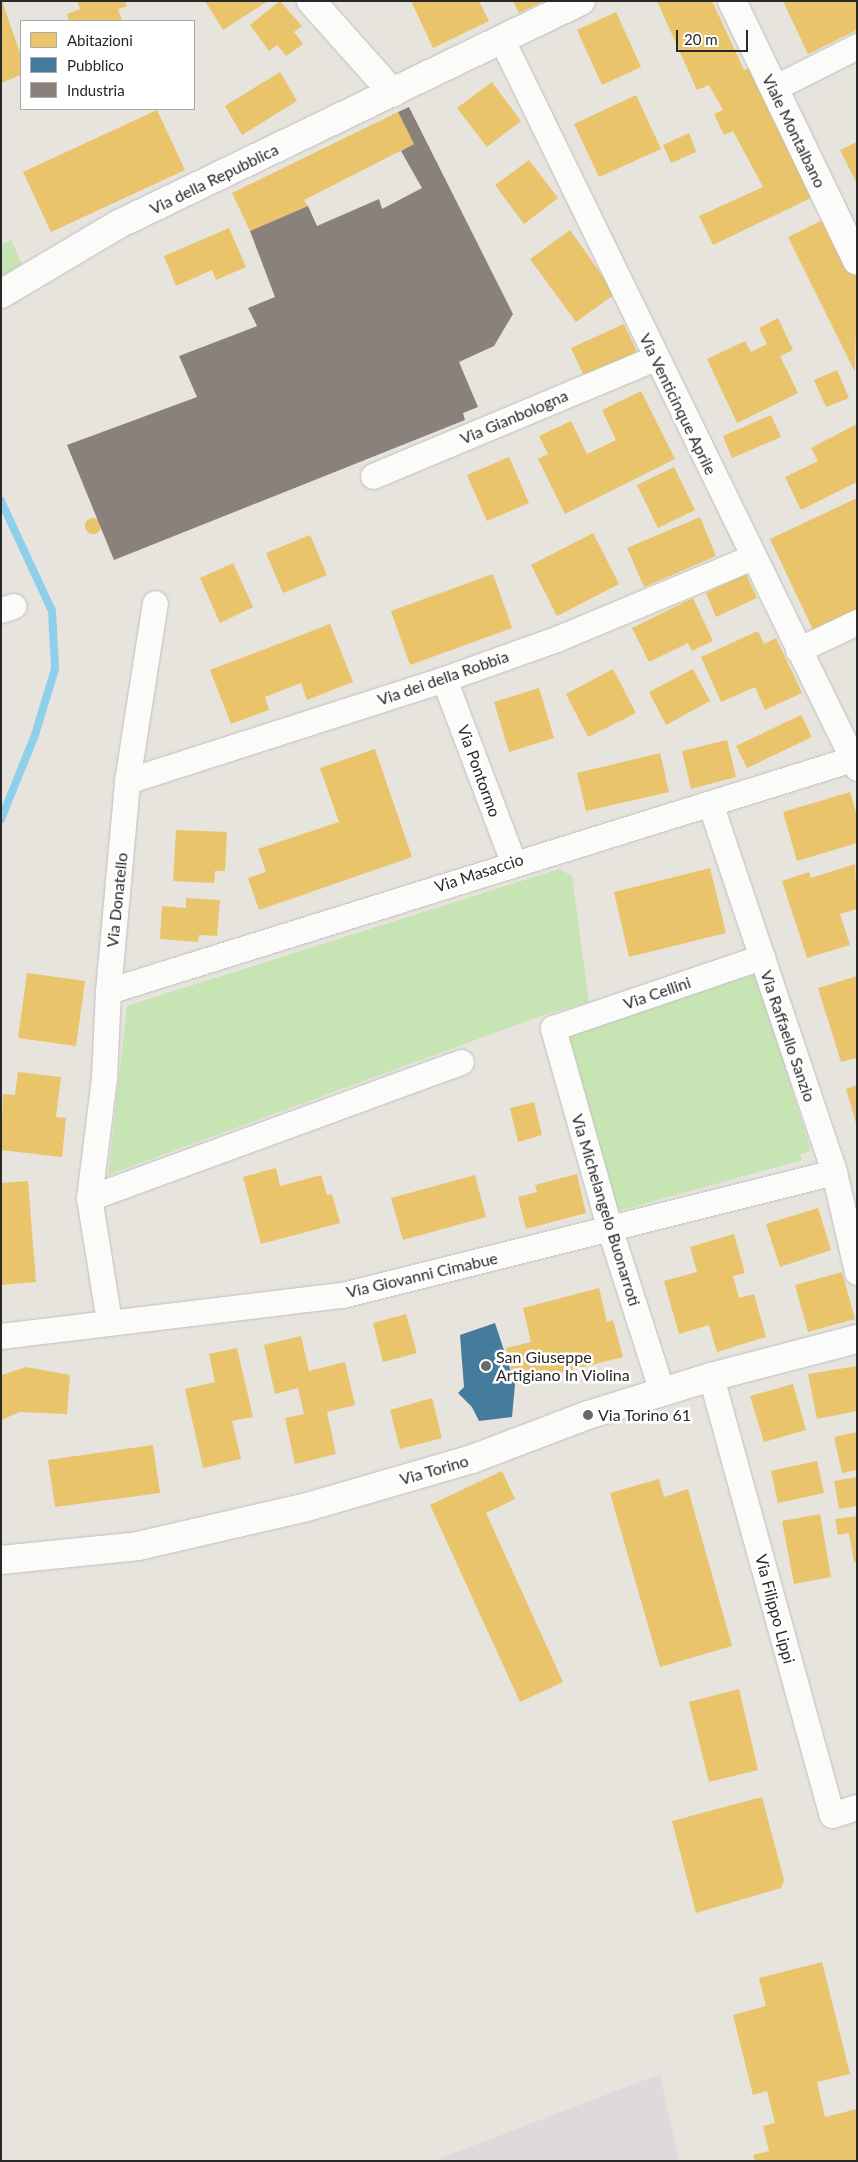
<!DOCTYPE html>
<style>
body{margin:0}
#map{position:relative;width:858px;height:2162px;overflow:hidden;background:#e7e3dd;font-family:Lato,sans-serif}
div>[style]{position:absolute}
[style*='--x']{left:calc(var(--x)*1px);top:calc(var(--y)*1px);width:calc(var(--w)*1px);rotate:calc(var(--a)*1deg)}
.industrial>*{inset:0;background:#dedadc}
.green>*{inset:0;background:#c7e4b5}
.homes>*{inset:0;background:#e9c46a}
.round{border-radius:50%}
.public>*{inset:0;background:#457b9d}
.industry>*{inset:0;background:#8a817c}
.stream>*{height:8px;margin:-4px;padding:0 4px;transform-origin:4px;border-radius:4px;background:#8ed0eb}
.roads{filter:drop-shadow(0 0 1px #c0bfbf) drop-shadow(0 0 1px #c0bfbf)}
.minor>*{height:25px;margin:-12.5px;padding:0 12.5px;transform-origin:12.5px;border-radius:12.5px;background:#fbfbfa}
.tertiary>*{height:28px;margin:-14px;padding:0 14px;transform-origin:14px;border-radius:14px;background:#fbfbfa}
.dots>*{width:14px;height:14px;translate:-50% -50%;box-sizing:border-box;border:2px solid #fff;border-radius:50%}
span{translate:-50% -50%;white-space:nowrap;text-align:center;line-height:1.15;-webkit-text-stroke:5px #fff;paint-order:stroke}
.street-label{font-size:16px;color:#282828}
.poi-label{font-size:16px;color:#282828}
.left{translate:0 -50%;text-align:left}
.frame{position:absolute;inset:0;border:2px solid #282828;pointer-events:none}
.legend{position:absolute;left:20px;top:20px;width:175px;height:90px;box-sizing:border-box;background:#fff;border:1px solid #a9a9a9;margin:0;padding:6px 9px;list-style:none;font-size:15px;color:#282828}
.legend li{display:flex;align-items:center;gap:10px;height:25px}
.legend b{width:25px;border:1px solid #a9a9a9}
.scale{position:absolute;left:676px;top:30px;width:72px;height:22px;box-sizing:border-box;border:2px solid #282828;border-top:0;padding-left:6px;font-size:15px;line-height:18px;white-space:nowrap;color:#282828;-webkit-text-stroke:4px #fff;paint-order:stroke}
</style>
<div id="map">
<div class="industrial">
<i style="clip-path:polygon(660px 2074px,679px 2161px,433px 2161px)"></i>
</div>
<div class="green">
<i style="clip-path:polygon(11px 240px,22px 264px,1px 277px,1px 245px)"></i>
<i style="clip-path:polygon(559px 869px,572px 876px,589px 1002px,538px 1017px,108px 1175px,127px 1006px)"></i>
<i style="clip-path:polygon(755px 970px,811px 1151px,800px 1154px,802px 1160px,615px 1212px,561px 1031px)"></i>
</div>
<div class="homes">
<i style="clip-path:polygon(2px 1px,21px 56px,21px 75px,1px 83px)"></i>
<i style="clip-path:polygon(77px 1px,125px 1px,127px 6px,118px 9px,122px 21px,69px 21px,67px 14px,80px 9px)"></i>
<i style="clip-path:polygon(205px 1px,268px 1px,223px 30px)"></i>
<i style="clip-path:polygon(280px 1px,302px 26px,294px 32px,303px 44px,286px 56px,277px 45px,269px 51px,250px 25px)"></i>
<i style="clip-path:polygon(411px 1px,479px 1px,489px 21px,433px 48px)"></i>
<i style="clip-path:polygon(513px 1px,544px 1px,519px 13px)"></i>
<i style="clip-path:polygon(657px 1px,712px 1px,744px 70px,755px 66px,817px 195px,713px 245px,699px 216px,763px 187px,733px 131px,724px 135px,714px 114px,723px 110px,709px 85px,697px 90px)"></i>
<i style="clip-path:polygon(783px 1px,857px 1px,857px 30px,808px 54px)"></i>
<i style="clip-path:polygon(616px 12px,641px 67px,602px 85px,577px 30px)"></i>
<i style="clip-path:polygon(280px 72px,297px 101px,242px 135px,225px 106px)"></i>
<i style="clip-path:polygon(492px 82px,521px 121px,487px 147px,457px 108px)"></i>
<i style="clip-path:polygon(636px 95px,661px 149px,599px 177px,574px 124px)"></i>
<i style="clip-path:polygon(157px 110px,185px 170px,51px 232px,23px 172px)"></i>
<i style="clip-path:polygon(398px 112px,414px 144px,304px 200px,308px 206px,250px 231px,232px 193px)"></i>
<i style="clip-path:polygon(689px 133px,696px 152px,671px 163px,663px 145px)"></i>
<i style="clip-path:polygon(857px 142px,857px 184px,840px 150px)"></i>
<i style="clip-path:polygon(529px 160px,558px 198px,524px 224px,495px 185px)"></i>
<i style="clip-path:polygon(827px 218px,857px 278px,855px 372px,788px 237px)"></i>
<i style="clip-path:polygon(229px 228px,246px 267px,216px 280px,212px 270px,176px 286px,164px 256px)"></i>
<i style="clip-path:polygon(570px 230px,615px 294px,576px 322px,530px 259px)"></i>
<i style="clip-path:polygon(778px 318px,793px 350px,780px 356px,798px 393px,737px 423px,707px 359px,745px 341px,751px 352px,767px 344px,759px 328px)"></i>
<i style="clip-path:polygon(624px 324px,637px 352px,584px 376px,571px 348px)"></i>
<i style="clip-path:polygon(837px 370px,849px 398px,826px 407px,814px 380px)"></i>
<i style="clip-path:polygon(641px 391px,675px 459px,565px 514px,538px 459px,548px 454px,539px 436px,571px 421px,587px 454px,616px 440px,602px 410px)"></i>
<i style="clip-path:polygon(771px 415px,781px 437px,732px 458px,723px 436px)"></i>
<i style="clip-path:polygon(857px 424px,857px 482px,801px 510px,785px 477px,818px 461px,811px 448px)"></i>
<i style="clip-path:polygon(509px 457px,529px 503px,487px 521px,467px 475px)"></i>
<i style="clip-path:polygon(674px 467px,695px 510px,658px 528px,637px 485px)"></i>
<i style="clip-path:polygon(857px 498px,857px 614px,815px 634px,770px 539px)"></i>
<i style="clip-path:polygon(700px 517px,716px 556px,644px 587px,627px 548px)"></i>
<i class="round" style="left:85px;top:518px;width:16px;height:16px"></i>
<i style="clip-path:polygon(593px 533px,619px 584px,557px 616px,531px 565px)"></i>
<i style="clip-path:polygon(310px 535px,327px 575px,283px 593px,266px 553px)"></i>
<i style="clip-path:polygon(233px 563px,253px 607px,220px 623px,200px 578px)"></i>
<i style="clip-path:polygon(493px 574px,512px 628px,410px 665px,391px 611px)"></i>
<i style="clip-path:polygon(746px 574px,757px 598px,716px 617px,706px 593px)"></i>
<i style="clip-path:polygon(693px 598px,713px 641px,692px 651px,688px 643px,649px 662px,632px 628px)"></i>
<i style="clip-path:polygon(330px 624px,353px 682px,307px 700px,301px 683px,265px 697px,269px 710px,231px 724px,210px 670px)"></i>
<i style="clip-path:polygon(758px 631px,764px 644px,776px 638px,802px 693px,765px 710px,755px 687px,721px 702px,701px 657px)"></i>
<i style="clip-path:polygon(613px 669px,636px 713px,588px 737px,566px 694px)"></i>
<i style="clip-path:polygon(693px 669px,710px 701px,666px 725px,649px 692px)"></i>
<i style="clip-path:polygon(539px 688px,554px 738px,509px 752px,494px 702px)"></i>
<i style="clip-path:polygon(801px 715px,812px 737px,747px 768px,736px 746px)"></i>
<i style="clip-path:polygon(727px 740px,736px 777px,691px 789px,682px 751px)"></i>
<i style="clip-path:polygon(375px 749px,412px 857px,259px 910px,248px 878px,266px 872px,258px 849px,339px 822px,320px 768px)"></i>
<i style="clip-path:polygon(660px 753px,669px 792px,586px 811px,577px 773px)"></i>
<i style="clip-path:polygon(850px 792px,857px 816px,857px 843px,797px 861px,783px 812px)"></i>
<i style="clip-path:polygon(176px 830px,227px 832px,225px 871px,215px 871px,214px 883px,173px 881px)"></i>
<i style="clip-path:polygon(855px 864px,857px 909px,840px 914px,850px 945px,807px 958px,782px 881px,809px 872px,811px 878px)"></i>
<i style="clip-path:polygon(710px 868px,726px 933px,629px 957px,614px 892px)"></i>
<i style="clip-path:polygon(186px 898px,220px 900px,217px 936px,199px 935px,198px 942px,160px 939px,162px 906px,186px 908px)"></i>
<i style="clip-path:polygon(27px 973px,85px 981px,76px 1046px,18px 1038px)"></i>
<i style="clip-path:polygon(857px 976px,857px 1058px,841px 1062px,818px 988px)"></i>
<i style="clip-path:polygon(18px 1072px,61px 1077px,56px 1117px,66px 1118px,62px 1157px,1px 1150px,3px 1094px,15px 1095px)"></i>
<i style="clip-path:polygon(857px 1085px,857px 1123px,856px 1123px,846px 1089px)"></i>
<i style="clip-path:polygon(534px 1102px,542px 1135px,518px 1142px,510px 1108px)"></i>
<i style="clip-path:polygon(276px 1168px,280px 1186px,321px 1175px,327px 1195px,332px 1194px,340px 1223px,261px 1244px,243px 1177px)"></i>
<i style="clip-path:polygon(577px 1174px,586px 1213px,526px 1229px,518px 1197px,537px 1192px,535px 1185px)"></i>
<i style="clip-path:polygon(475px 1175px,486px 1217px,403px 1240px,391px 1198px)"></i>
<i style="clip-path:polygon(28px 1181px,36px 1282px,1px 1285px,1px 1183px)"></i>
<i style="clip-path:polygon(818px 1208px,831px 1250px,780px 1267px,766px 1224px)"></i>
<i style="clip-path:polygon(734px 1234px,745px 1273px,733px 1276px,739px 1298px,754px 1294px,766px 1337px,717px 1352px,709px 1325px,679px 1334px,664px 1281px,697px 1272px,690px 1247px)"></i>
<i style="clip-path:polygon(842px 1272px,855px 1319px,808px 1332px,795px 1285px)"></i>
<i style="clip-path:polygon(599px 1288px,607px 1322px,613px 1320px,623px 1357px,515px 1384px,506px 1348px,531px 1342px,523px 1308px)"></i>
<i style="clip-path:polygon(406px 1314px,417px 1353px,383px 1362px,373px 1323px)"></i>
<i style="clip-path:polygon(301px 1336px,309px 1371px,345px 1362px,355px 1405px,327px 1412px,336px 1454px,295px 1464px,285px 1418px,304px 1414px,298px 1388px,275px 1394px,264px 1345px)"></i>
<i style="clip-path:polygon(237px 1348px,253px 1417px,232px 1421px,241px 1459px,203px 1468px,185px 1389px,215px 1382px,209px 1354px)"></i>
<i style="clip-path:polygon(857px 1366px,857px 1411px,817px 1419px,808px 1374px)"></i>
<i style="clip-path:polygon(26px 1367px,70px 1375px,67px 1414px,20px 1412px,1px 1420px,1px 1375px)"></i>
<i style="clip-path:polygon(793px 1384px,806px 1430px,764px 1442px,750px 1396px)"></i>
<i style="clip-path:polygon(432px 1398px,442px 1438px,400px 1449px,390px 1410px)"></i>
<i style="clip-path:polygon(857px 1432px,857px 1470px,842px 1473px,834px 1437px)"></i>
<i style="clip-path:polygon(153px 1445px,160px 1493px,55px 1507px,48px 1460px)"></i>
<i style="clip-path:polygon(817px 1461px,824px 1493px,778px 1503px,771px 1471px)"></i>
<i style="clip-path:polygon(502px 1471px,515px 1499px,486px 1513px,563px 1682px,520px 1702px,430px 1505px)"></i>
<i style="clip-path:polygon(857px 1477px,857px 1506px,839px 1509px,834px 1481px)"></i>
<i style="clip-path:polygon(659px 1479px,664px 1497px,688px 1489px,732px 1646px,660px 1667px,610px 1493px)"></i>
<i style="clip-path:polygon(820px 1514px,831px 1577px,794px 1584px,782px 1521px)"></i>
<i style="clip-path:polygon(857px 1516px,857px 1562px,854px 1562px,849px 1533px,838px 1535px,835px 1519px)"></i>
<i style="clip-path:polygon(739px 1689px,758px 1770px,709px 1782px,689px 1702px)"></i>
<i style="clip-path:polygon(762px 1797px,784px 1880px,781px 1888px,696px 1913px,672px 1821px)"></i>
<i style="clip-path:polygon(822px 1962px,850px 2074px,817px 2082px,825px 2117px,857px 2109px,857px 2161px,755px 2161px,753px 2155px,769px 2151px,763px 2126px,775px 2123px,767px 2091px,753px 2095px,733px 2015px,766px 2006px,759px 1978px)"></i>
</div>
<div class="public">
<i style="clip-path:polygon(495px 1323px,515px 1384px,512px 1417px,479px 1421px,472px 1407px,458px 1393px,464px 1387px,460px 1335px)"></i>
</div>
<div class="industry">
<i style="clip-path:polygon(409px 107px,513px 314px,494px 346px,459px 362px,478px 407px,463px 413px,465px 420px,114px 560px,67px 445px,197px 397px,179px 356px,257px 326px,248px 308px,275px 297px,250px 231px,308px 206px,317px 226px,379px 199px,382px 209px,422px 188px,401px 151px,414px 144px,398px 112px)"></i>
</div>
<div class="stream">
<i style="--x:1;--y:501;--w:121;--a:65.1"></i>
<i style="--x:52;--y:611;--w:58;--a:87"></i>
<i style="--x:55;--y:669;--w:69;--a:106.9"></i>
<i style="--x:35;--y:735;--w:91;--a:112"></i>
</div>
<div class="roads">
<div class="minor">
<i style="--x:501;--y:38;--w:812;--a:64"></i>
<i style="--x:774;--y:88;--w:93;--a:-26.8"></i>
<i style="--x:373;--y:476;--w:306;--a:-22.7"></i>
<i style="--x:1;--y:610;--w:13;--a:-18"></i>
<i style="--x:798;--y:650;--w:65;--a:-25.4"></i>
<i style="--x:444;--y:679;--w:196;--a:69.3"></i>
<i style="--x:127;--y:781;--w:333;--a:-17.8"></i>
<i style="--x:444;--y:679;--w:122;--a:-19.6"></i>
<i style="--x:559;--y:638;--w:210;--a:-22.7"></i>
<i style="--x:710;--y:803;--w:389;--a:71.4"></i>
<i style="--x:834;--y:1172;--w:103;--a:77"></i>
<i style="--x:108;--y:991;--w:779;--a:-17.32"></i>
<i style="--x:89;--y:1198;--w:396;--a:-20.1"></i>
<i style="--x:109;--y:1321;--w:125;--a:-99.2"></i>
<i style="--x:89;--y:1198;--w:121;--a:-82.9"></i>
<i style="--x:104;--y:1078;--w:87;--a:-87.4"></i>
<i style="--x:108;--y:991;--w:211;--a:-84.8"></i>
<i style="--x:127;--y:781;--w:180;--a:-81.1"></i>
<i style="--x:1;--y:1336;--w:343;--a:-6.9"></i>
<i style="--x:342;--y:1295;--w:507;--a:-14.04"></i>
<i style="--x:711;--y:1377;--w:454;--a:74.6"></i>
<i style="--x:832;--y:1815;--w:26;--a:-18"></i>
<i style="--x:662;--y:1392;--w:170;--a:-107.8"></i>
<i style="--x:610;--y:1230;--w:210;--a:-105.8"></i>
<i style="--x:553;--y:1028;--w:221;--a:-18.8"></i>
</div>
<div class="tertiary">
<i style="--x:311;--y:1;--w:123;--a:48.3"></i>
<i style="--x:732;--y:1;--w:288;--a:64.3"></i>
<i style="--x:1;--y:294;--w:137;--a:-30.7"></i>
<i style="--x:119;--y:224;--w:513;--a:-25.77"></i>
<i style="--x:1;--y:1560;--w:138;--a:-5.8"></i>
<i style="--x:138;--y:1546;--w:173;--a:-13"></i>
<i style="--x:307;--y:1507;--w:172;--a:-16.2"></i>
<i style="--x:472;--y:1459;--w:124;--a:-20.8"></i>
<i style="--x:588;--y:1415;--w:129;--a:-17.2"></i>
<i style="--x:711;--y:1377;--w:151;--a:-14.6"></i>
</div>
</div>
<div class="dots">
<i style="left:486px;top:1366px;background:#6b6967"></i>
<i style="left:588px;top:1415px;background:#6b6967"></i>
</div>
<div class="street-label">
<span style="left:794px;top:131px;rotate:64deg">Viale Montalbano</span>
<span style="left:214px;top:179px;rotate:-26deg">Via della Repubblica</span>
<span style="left:678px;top:404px;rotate:64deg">Via Venticinque Aprile</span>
<span style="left:514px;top:417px;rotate:-23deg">Via Gianbologna</span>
<span style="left:443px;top:678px;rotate:-19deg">Via dei della Robbia</span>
<span style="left:479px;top:771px;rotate:70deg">Via Pontormo</span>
<span style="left:479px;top:873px;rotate:-18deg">Via Masaccio</span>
<span style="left:117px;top:900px;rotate:-84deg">Via Donatello</span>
<span style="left:657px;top:993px;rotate:-19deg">Via Cellini</span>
<span style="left:788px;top:1036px;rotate:71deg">Via Raffaello Sanzio</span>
<span style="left:606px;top:1210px;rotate:73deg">Via Michelangelo Buonarroti</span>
<span style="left:422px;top:1275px;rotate:-13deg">Via Giovanni Cimabue</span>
<span style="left:434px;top:1470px;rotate:-16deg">Via Torino</span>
<span style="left:775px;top:1609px;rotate:75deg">Via Filippo Lippi</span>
</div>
<div class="poi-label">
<span class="left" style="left:496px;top:1366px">San Giuseppe<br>Artigiano In Violina</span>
<span class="left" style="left:598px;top:1415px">Via Torino 61</span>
</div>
<div class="frame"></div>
<ul class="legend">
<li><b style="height:14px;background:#e9c46a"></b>Abitazioni</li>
<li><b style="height:14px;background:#457b9d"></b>Pubblico</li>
<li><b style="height:14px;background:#8a817c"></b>Industria</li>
</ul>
<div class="scale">20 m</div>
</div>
